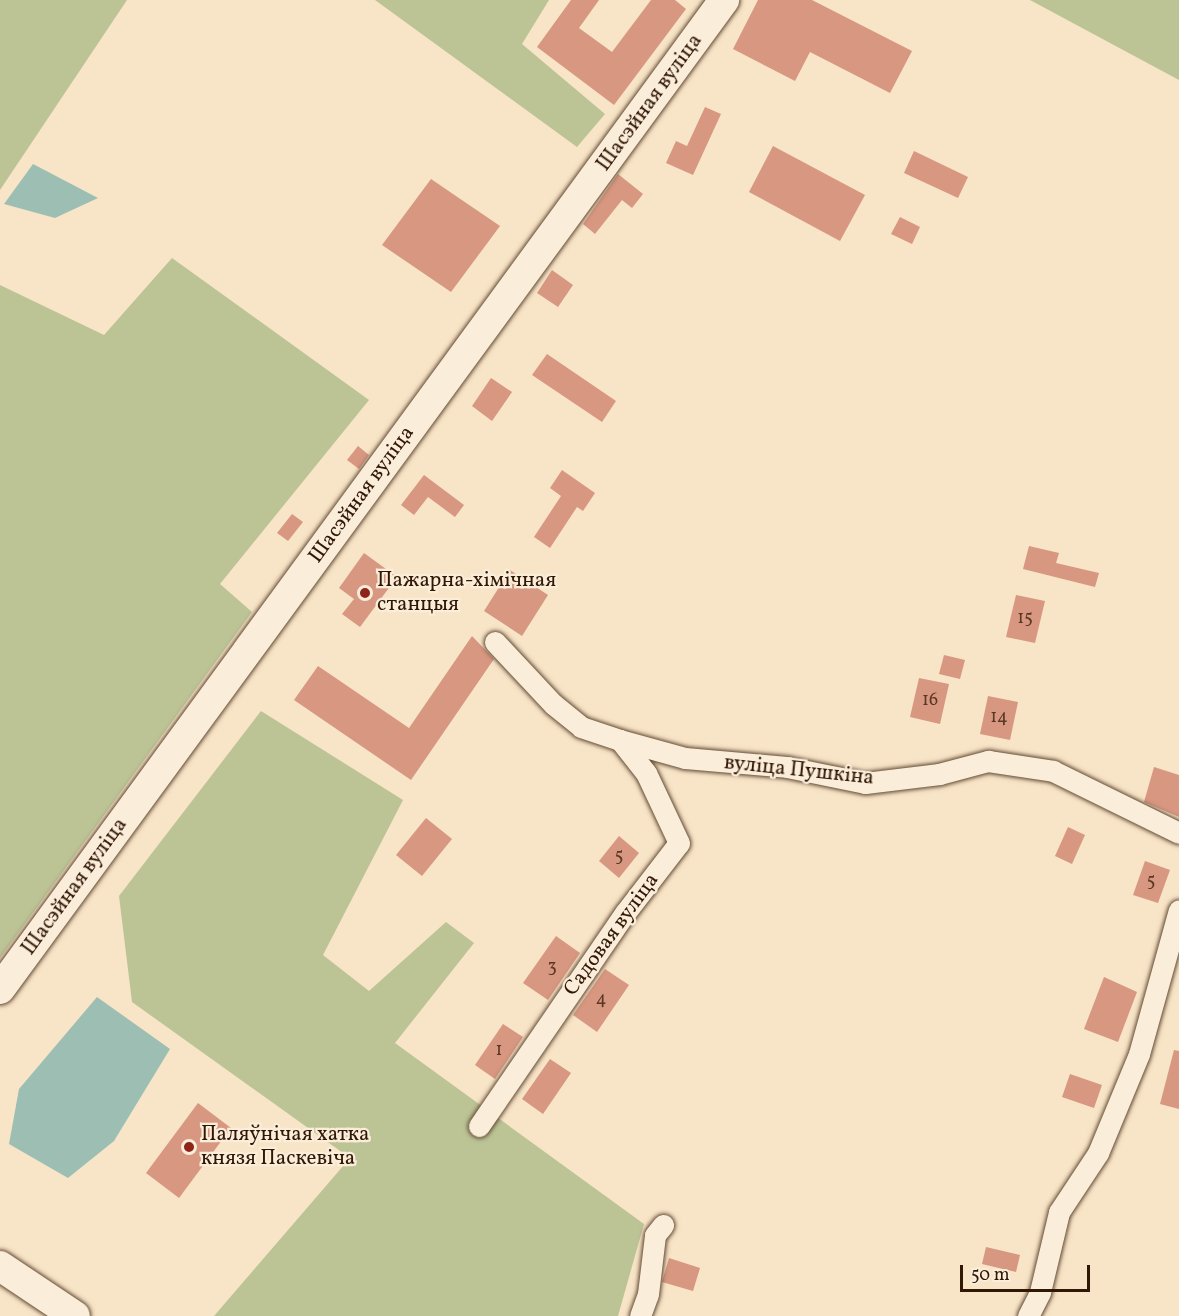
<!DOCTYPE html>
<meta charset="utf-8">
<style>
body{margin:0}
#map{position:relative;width:1179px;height:1316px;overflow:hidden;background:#f8e4c6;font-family:Vollkorn,serif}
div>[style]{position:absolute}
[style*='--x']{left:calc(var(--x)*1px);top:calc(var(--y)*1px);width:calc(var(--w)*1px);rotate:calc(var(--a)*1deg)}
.green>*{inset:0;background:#bcc496}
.water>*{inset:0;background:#9dbfb3}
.building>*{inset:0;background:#d79781}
.roads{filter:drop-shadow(0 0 2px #634b35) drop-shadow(0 0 2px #634b35)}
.street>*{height:21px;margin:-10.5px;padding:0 10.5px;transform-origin:10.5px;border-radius:10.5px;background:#faedda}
.secondary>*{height:30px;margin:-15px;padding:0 15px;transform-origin:15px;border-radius:15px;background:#faedda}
.dots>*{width:16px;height:16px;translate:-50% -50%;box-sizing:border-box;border:3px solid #faedda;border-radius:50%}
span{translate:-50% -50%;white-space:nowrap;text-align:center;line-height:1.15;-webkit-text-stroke:4.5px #faedda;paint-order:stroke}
.number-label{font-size:18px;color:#5a3824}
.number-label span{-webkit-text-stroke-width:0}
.street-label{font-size:21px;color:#311805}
.poi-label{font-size:21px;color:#311805}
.left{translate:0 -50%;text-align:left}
.scale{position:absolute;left:960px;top:1265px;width:130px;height:27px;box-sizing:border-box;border:3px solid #311805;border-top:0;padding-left:8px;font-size:18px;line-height:21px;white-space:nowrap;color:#311805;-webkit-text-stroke:4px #faedda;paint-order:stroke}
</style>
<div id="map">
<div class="green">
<i style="clip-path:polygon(0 0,127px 0,0 190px)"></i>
<i style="clip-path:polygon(375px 0,549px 0,522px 44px,605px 114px,577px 147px)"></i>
<i style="clip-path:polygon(1030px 0,1179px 0,1179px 80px)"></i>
<i style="clip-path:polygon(172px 258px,369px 400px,220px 584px,252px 612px,0 958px,0 285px,104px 335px)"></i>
<i style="clip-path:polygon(261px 711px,403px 800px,323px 955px,369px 991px,446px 922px,474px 943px,395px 1043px,644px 1224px,618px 1316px,214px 1316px,350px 1158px,132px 1002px,119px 896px)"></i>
</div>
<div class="water">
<i style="clip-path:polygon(33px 164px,98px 198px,55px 218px,4px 204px)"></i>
<i style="clip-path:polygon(97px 997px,170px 1049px,114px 1141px,68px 1178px,9px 1144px,19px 1089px)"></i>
</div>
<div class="building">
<i style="clip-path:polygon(571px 0,599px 0,579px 28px,612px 52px,651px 0,675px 0,686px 9px,614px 105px,537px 47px)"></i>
<i style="clip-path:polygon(758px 0,812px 0,912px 51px,890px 93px,810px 52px,795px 81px,733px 49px)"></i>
<i style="clip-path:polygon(705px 107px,721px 114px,693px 175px,666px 163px,676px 141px,687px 146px)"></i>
<i style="clip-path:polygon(773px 146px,865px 195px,840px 241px,749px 192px)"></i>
<i style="clip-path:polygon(914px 151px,968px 177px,958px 198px,904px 173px)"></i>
<i style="clip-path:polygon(618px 174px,643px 194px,632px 208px,622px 200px,595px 234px,583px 224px)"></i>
<i style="clip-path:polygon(431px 179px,500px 226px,451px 292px,382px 245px)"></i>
<i style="clip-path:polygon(900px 217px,920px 227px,912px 244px,891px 234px)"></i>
<i style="clip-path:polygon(552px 270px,573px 285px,558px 307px,537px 293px)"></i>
<i style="clip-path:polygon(547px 354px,616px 401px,602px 422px,532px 375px)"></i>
<i style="clip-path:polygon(491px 378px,512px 392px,492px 421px,472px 406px)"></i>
<i style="clip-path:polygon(358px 446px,369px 455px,359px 469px,347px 460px)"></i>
<i style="clip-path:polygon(562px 470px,595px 493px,583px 511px,577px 507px,550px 548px,534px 537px,561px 496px,550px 488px)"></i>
<i style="clip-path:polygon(424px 475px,464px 505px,455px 517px,428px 497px,414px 515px,401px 505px)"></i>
<i style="clip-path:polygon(292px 514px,303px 522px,288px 541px,277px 533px)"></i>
<i style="clip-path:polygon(1029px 546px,1059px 553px,1056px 563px,1099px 573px,1095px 587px,1023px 569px)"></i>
<i style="clip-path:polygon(364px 553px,397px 577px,360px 627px,342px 614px,354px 599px,339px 588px)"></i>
<i style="clip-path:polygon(510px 570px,548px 595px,522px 636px,484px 611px)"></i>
<i style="clip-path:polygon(1016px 595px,1045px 601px,1035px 643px,1006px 637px)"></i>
<i style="clip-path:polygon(472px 636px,494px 659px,411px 780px,294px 700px,318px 666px,409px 728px)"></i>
<i style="clip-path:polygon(944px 655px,965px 660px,960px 679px,939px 674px)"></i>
<i style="clip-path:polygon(919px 678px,949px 684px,940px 724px,910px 717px)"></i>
<i style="clip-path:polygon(988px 696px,1018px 702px,1010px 740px,980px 734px)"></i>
<i style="clip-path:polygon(1154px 767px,1179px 775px,1179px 817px,1144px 802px)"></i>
<i style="clip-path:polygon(426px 818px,452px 839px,422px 876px,396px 855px)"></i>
<i style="clip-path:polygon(1068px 827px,1085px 835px,1072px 864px,1055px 856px)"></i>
<i style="clip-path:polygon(619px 836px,639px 853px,619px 878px,599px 861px)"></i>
<i style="clip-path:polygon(1145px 861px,1170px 870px,1158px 903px,1133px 895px)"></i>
<i style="clip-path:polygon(556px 936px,580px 953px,548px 1000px,523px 983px)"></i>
<i style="clip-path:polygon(605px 969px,629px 985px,597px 1032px,573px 1015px)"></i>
<i style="clip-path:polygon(1104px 977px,1137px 992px,1118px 1042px,1084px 1029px)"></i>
<i style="clip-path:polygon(503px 1024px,523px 1037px,495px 1079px,475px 1065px)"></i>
<i style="clip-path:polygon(1174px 1050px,1179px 1051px,1179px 1109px,1160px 1104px)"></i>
<i style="clip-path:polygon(550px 1059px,571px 1073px,543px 1114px,522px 1099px)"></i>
<i style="clip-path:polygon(1070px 1074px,1102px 1085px,1094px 1108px,1062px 1097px)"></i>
<i style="clip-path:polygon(198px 1103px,231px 1128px,179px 1198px,146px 1173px)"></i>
<i style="clip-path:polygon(986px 1247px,1020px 1255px,1016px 1272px,982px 1264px)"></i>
<i style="clip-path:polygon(669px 1258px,700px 1268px,693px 1291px,662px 1282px)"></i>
</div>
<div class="roads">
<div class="street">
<i style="--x:495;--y:642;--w:85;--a:46.9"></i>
<i style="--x:553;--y:704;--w:36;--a:39"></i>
<i style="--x:581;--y:727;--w:41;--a:18.4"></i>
<i style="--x:620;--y:740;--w:67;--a:15.5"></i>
<i style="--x:685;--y:758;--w:102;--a:5"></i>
<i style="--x:787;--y:767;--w:80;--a:11.6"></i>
<i style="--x:865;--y:783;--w:75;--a:-6.9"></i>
<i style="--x:939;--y:774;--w:51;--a:-14.9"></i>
<i style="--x:988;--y:761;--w:66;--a:8.7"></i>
<i style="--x:1053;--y:771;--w:140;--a:26.2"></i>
<i style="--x:479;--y:1126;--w:258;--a:-55.6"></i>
<i style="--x:625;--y:913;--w:88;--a:-52.4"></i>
<i style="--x:679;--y:843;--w:77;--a:-115.2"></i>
<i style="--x:646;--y:773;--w:42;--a:-128.2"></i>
<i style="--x:640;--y:1316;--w:23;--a:-70"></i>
<i style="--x:648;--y:1294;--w:59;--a:-83.2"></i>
<i style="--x:655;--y:1235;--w:13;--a:-51"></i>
<i style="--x:1028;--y:1316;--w:27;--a:-63"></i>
<i style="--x:1040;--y:1292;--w:82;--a:-76.6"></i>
<i style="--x:1059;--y:1212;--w:71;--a:-56.5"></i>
<i style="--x:1098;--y:1153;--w:107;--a:-67.5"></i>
<i style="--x:1139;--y:1054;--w:149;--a:-74.5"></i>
</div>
<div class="secondary">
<i style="--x:0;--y:989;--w:1226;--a:-53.79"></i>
<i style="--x:0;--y:1266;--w:90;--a:33.7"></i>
</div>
</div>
<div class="dots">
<i style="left:365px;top:593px;background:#8f2418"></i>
<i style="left:189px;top:1147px;background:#8f2418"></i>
</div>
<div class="number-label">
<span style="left:1025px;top:619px">15</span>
<span style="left:930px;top:701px">16</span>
<span style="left:999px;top:718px">14</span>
<span style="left:619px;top:857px">5</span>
<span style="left:1151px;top:882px">5</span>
<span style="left:552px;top:968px">3</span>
<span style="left:601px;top:1000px">4</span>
<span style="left:499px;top:1051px">1</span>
</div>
<div class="street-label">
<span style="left:650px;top:103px;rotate:-54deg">Шасэйная вуліца</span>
<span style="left:362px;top:495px;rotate:-54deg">Шасэйная вуліца</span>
<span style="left:799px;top:771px;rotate:6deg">вуліца Пушкіна</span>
<span style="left:75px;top:887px;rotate:-54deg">Шасэйная вуліца</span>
<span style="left:612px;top:935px;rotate:-54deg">Садовая вуліца</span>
</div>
<div class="poi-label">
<span class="left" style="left:377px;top:593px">Пажарна-хімічная<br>станцыя</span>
<span class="left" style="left:201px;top:1147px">Паляўнічая хатка<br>князя Паскевіча</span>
</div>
<div class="scale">50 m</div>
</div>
